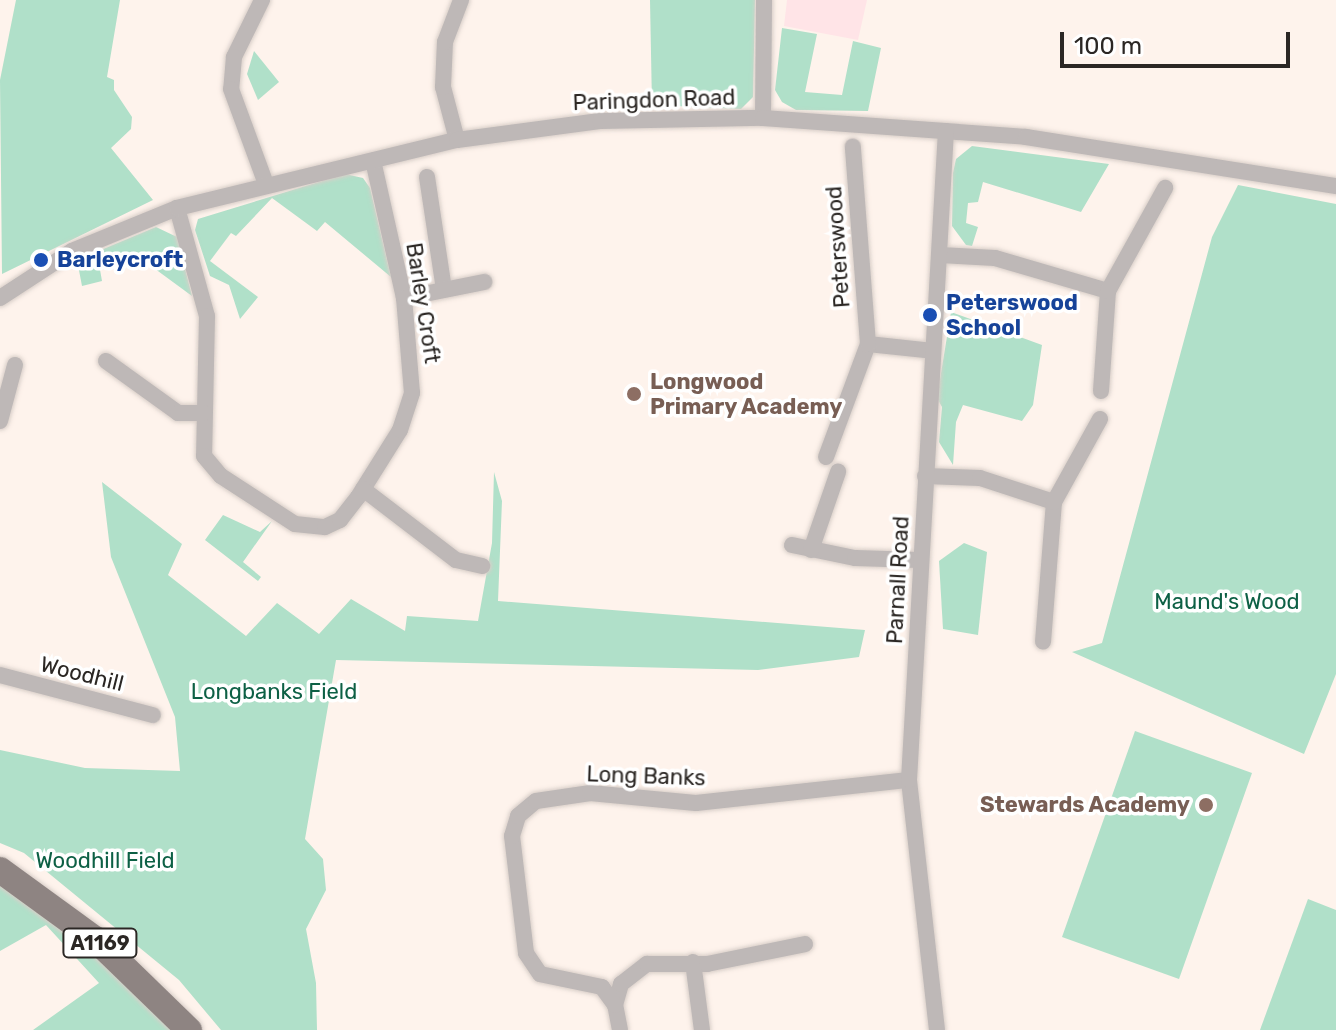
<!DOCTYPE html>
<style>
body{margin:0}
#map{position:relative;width:1336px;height:1030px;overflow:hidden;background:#fef3ec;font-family:Rubik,sans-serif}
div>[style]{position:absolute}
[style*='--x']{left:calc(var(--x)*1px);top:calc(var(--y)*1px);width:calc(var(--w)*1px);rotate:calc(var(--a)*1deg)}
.commercial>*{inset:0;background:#ffe4e7}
.green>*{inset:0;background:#b0e0c9}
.roads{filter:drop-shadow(0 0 2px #d8cec8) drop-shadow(0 0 2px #d8cec8)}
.street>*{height:16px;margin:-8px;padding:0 8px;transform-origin:8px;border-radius:8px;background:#beb8b7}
.primary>*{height:26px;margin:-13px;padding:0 13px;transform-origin:13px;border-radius:13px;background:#8e8482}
.dots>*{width:22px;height:22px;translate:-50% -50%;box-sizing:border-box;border:4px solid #fff;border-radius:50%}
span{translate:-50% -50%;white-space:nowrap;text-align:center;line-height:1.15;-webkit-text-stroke:7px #fff;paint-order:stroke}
.shield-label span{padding:2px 6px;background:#fff;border:2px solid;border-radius:6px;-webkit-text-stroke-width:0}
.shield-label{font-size:20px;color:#2b2724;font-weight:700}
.street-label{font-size:22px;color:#2b2724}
.transit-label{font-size:22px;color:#164399;font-weight:700}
.left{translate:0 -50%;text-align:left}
.education-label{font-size:22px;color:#785e54;font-weight:700}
.right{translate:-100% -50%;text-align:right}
.park-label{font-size:22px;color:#0d6045}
.scale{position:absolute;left:1060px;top:32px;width:230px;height:36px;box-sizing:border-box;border:4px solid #2b2724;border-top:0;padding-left:10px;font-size:24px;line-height:28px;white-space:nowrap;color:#2b2724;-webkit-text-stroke:6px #fff;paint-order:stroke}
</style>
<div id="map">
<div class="commercial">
<i style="clip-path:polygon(787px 0,867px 0,858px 40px,784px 26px)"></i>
</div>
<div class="green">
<i style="clip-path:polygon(16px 0,120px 0,107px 77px,114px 80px,114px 90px,132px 117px,131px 129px,111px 148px,153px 200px,2px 274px,0 80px)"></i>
<i style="clip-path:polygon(650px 0,755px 0,753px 97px,741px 109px,652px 105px)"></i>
<i style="clip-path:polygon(782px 28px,817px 34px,805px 92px,842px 95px,853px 41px,881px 48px,868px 111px,796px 110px,782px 102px,775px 90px)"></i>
<i style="clip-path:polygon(254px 51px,279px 82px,258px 100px,247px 74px)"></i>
<i style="clip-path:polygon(972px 146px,1109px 164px,1081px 212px,983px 182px,978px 202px,968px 203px,966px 223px,978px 227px,972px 246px,966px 245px,952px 226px,953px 173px,956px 159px)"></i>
<i style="clip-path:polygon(345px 174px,363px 178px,370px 188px,391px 277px,325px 222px,317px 231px,272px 198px,236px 236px,231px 233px,210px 261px,258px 297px,240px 319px,229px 285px,210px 276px,195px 230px,198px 219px)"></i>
<i style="clip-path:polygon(1238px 185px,1336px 204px,1336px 674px,1304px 754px,1072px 652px,1102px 643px,1212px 237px)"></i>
<i style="clip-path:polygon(156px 227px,177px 237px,192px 296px,132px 252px,99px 264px,102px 281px,82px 286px,77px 260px)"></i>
<i style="clip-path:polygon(951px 312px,1042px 345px,1033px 405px,1022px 421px,963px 405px,956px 422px,953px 465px,939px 442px,942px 407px,937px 398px)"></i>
<i style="clip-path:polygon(494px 472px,502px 501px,498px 601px,865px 630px,859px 657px,758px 670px,336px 660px,305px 839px,323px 859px,326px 890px,306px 929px,316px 983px,317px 1030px,221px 1030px,179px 980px,24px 853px,0 843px,0 750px,85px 768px,180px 771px,175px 717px,111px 557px,102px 482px,182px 544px,168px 575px,246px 636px,277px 603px,319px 634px,351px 599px,405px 631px,407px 616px,478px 621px,492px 543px)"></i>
<i style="clip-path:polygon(223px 515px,260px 532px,272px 521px,243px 562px,261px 577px,258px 581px,205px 540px)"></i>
<i style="clip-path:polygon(964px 543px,987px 552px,978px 635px,943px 629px,939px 561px)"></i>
<i style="clip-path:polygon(1135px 731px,1252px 773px,1179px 979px,1062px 937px)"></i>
<i style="clip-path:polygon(0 880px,31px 898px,180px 1030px,33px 1030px,99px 983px,46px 925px,0 951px)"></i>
<i style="clip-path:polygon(1308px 899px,1336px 910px,1336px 1030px,1260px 1030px)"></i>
</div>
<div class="roads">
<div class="street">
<i style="--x:262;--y:0;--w:64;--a:116.2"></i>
<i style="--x:234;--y:57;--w:32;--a:95"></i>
<i style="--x:231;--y:89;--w:101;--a:69.8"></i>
<i style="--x:763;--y:118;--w:118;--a:-89.5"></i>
<i style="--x:457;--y:140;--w:55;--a:-104.8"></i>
<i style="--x:443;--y:87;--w:45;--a:-87.5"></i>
<i style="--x:445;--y:42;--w:45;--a:-69.1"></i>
<i style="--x:427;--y:177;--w:113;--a:81.4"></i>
<i style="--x:177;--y:208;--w:112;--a:74.5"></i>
<i style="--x:207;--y:316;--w:140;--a:91.2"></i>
<i style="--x:204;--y:456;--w:26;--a:50"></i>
<i style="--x:221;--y:476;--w:88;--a:33"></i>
<i style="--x:295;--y:524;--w:30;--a:6"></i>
<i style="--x:325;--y:527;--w:17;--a:-25"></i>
<i style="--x:340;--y:520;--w:29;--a:-52"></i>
<i style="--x:358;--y:497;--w:79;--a:-57.9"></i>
<i style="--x:400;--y:430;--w:39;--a:-72"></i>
<i style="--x:412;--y:393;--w:95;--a:-94.8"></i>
<i style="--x:404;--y:298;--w:141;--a:-102.7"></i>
<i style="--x:940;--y:255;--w:55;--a:3.1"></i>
<i style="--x:995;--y:258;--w:118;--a:16.3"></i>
<i style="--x:0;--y:298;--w:86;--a:-33.1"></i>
<i style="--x:72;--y:251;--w:113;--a:-22.3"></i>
<i style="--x:177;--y:208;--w:288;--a:-13.7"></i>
<i style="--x:457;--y:140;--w:144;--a:-7.6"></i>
<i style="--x:600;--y:121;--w:163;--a:-1.1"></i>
<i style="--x:763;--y:118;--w:264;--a:4.1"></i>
<i style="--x:1026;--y:137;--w:314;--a:9"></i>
<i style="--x:404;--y:298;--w:82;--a:-11.3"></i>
<i style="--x:868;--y:344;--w:65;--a:6.1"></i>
<i style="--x:106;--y:361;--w:89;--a:35.8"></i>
<i style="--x:178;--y:413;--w:26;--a:0"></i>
<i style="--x:1101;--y:391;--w:100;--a:-86"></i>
<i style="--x:1108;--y:291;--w:118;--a:-61"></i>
<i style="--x:0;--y:421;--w:58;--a:-75"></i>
<i style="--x:826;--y:457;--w:121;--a:-69.6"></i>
<i style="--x:868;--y:344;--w:198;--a:-94.4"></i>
<i style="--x:925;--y:476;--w:55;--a:2.1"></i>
<i style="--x:980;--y:478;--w:78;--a:18"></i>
<i style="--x:1054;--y:502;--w:140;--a:94.5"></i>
<i style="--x:363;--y:489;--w:117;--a:37.4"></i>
<i style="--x:456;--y:560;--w:27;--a:13"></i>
<i style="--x:1054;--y:502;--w:95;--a:-61"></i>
<i style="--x:792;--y:545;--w:64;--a:11.7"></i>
<i style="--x:855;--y:558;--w:64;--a:1.8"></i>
<i style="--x:811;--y:550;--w:83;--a:-70.9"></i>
<i style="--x:0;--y:675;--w:158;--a:14.7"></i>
<i style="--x:693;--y:962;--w:69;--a:82.5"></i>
<i style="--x:615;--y:1005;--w:22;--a:-74"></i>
<i style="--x:621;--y:984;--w:33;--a:-38"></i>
<i style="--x:647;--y:964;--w:60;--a:0"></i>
<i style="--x:707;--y:964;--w:100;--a:-11.5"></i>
<i style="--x:620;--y:1030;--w:25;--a:-101"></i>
<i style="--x:615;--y:1005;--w:22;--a:-126"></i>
<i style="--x:602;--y:987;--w:63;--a:-168.2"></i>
<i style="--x:540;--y:974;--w:25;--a:-124"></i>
<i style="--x:526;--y:953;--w:118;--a:-96.8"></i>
<i style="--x:512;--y:836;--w:21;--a:-73"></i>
<i style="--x:518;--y:816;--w:23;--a:-40"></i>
<i style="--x:536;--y:801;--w:55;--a:-8.4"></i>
<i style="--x:590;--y:793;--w:106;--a:5.4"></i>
<i style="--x:696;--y:803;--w:214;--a:-6.2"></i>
<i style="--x:937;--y:1030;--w:252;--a:-96.4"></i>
<i style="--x:909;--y:780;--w:650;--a:-86.74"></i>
</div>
<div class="primary">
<i style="--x:0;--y:870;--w:117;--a:36"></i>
<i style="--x:95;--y:939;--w:131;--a:44.1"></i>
</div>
</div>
<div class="dots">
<i style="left:41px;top:260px;background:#1a4fb4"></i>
<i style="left:930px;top:315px;background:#1a4fb4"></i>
<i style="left:634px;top:394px;background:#8d6e63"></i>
<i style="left:1206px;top:805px;background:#8d6e63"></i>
</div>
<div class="shield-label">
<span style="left:100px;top:943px">A1169</span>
</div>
<div class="street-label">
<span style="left:654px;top:100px;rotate:-2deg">Paringdon Road</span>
<span style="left:838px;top:247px;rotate:-94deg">Peterswood</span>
<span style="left:423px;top:303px;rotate:81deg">Barley Croft</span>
<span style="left:898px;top:580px;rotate:-87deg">Parnall Road</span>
<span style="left:82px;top:674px;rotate:14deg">Woodhill</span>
<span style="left:646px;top:776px;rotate:2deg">Long Banks</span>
</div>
<div class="transit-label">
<span class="left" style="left:57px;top:260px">Barleycroft</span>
<span class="left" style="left:946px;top:315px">Peterswood<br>School</span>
</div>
<div class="education-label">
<span class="left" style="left:650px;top:394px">Longwood<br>Primary Academy</span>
<span class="right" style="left:1190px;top:805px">Stewards Academy</span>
</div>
<div class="park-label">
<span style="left:1227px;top:602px">Maund's Wood</span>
<span style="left:274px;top:692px">Longbanks Field</span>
<span style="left:105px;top:861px">Woodhill Field</span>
</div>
<div class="scale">100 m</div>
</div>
